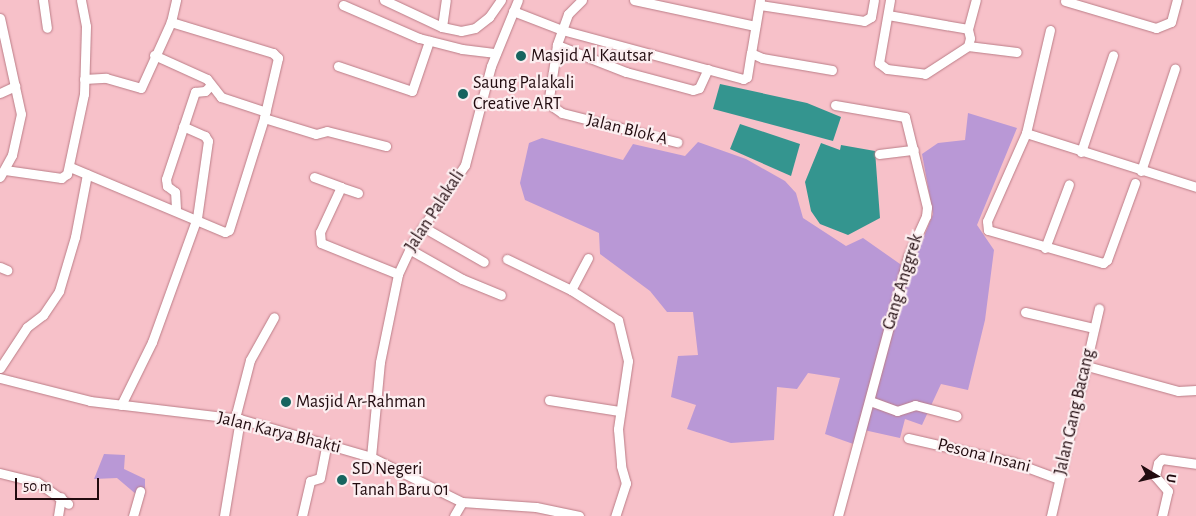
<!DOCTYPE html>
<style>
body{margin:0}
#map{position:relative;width:1196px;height:516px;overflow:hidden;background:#f7c1c9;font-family:"Alegreya Sans",sans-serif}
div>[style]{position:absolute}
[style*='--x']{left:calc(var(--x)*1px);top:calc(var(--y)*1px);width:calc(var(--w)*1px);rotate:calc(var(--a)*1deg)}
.green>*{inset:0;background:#b998d6}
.water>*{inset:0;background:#34958f}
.roads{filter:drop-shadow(0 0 1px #bb7d87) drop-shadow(0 0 1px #bb7d87)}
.street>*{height:9px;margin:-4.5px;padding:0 4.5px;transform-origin:4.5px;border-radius:4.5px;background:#fff}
.dots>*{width:14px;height:14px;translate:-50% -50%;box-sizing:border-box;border:2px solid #fceef0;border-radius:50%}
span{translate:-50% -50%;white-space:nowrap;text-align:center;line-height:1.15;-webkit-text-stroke:4.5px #fceef0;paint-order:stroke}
.poi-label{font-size:18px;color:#210b0f}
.left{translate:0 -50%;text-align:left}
.street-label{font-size:18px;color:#210b0f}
.north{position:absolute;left:1131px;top:451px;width:50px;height:50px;-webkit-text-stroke:4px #fceef0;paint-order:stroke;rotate:99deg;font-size:14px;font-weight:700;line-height:20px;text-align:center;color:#210b0f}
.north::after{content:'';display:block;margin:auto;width:18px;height:22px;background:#210b0f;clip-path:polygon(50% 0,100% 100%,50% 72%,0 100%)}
.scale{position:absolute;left:15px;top:478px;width:84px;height:22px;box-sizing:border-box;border:2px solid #210b0f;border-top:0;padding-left:6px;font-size:15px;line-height:18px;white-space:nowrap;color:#210b0f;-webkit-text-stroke:4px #fceef0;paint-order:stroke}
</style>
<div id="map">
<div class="green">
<i style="clip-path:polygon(968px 113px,1017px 128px,977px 225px,994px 250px,985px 320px,968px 390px,941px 384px,922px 425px,905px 419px,900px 438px,864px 430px,859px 446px,825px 434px,840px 378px,808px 373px,797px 389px,777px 387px,774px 440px,731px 443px,687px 429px,696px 405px,671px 397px,678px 356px,698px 355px,693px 312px,667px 312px,650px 291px,600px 254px,599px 233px,525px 200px,520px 183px,529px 143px,542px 138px,623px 160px,633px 144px,685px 156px,698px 142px,746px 159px,785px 181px,796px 193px,803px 218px,846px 246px,863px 238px,910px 271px,933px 214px,922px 154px,938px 143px,965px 140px)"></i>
<i style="clip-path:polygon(104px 454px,125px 455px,124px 469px,145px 479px,145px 496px,137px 495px,117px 478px,94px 479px)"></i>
</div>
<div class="water">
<i style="clip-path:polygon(720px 84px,807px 103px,841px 117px,833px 141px,713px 109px)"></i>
<i style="clip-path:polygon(740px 124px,800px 144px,791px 176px,730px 149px)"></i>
<i style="clip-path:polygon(821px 143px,840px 150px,841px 145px,875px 151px,880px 218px,848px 235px,820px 224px,811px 211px,805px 182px)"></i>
</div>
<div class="roads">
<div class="street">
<i style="--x:43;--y:0;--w:28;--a:82"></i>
<i style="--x:384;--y:0;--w:64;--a:25"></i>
<i style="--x:442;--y:27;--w:19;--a:12"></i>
<i style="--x:461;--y:31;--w:14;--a:-12"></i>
<i style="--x:475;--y:28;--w:18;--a:-38"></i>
<i style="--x:489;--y:17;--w:21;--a:-55"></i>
<i style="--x:582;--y:0;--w:20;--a:135"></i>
<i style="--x:568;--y:14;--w:33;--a:110"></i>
<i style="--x:557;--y:45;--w:54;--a:98.6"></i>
<i style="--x:549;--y:98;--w:9;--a:69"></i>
<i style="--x:552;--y:106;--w:12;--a:35"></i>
<i style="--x:562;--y:113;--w:119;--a:14.2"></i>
<i style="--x:634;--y:0;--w:124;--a:12.1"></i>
<i style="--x:760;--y:0;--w:54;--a:99.6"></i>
<i style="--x:751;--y:53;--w:12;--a:24"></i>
<i style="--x:762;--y:58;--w:71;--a:9.7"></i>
<i style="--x:890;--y:0;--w:64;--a:99.9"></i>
<i style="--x:879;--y:63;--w:10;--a:37"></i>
<i style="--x:887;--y:69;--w:38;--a:7"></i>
<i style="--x:925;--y:74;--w:51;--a:-33.1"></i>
<i style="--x:968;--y:46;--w:8;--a:-76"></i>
<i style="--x:970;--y:38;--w:9;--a:-103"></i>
<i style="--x:968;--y:29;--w:30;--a:-75"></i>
<i style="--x:1065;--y:1;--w:95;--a:16.5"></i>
<i style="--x:1156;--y:28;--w:16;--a:-22"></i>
<i style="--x:1171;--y:22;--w:23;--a:-75"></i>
<i style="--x:343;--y:5;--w:83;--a:23.5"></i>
<i style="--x:419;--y:38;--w:44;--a:14.3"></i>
<i style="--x:462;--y:49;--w:34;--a:7"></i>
<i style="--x:760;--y:5;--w:105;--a:8.7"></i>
<i style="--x:864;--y:21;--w:8;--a:-30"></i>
<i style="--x:871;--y:17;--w:17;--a:-80"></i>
<i style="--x:513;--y:11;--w:53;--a:21.2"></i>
<i style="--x:562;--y:30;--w:188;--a:15.1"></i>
<i style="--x:743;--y:79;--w:4;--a:-27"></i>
<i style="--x:747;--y:77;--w:24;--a:-81"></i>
<i style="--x:888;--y:15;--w:81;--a:9.9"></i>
<i style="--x:0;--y:18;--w:98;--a:77.7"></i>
<i style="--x:21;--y:114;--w:42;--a:102.4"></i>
<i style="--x:12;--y:155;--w:25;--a:119"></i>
<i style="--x:442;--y:27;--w:27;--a:-82"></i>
<i style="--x:1050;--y:30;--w:106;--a:103.1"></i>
<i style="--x:1026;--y:133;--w:96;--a:113.9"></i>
<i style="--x:987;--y:221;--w:9;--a:84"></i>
<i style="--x:988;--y:230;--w:120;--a:16"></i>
<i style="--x:1103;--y:263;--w:5;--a:-37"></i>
<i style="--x:1107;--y:260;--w:82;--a:-70"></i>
<i style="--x:557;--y:45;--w:74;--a:21.4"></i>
<i style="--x:626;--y:72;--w:69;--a:15"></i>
<i style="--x:693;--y:90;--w:6;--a:-18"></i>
<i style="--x:699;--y:88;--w:21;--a:-65"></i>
<i style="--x:968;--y:46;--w:49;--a:7"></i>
<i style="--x:154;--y:55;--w:58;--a:24.4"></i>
<i style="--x:207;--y:79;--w:23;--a:52"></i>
<i style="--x:221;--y:97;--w:47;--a:18.4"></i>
<i style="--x:338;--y:66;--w:78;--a:18.7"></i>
<i style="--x:412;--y:91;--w:53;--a:-71.2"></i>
<i style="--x:84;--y:79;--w:22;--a:-3"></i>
<i style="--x:106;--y:78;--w:36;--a:16"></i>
<i style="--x:141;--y:88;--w:72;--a:-65.6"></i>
<i style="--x:171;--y:22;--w:23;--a:-77"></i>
<i style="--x:0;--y:93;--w:17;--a:-25"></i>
<i style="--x:835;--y:105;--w:71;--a:9.7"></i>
<i style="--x:905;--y:117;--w:93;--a:76.3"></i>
<i style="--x:927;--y:207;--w:9;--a:96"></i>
<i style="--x:926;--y:216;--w:44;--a:114.2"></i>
<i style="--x:908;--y:256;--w:269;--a:105.1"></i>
<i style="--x:264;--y:118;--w:54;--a:17.1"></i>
<i style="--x:316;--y:134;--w:11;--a:-15"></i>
<i style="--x:327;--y:131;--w:61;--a:14.3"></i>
<i style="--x:1026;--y:133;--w:178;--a:17.6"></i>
<i style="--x:1081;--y:152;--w:102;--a:-71.7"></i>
<i style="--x:879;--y:154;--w:35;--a:-7"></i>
<i style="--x:70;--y:167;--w:168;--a:22.8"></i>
<i style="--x:225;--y:232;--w:4;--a:-27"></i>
<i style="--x:229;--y:230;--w:117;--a:-72.6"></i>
<i style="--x:264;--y:118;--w:62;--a:-76.9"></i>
<i style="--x:278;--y:58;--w:7;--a:-135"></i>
<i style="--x:273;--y:53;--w:107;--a:-163.1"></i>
<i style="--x:5;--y:170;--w:57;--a:8.1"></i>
<i style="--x:61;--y:178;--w:7;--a:-34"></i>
<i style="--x:67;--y:174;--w:82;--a:-78"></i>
<i style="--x:84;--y:94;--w:68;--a:-88.3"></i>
<i style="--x:86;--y:26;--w:26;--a:-101"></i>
<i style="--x:1141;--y:171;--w:108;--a:-71.7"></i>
<i style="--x:314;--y:177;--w:29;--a:20"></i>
<i style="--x:358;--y:193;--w:18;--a:-161"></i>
<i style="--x:341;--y:187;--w:50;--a:115"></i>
<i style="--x:320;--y:232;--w:11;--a:85"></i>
<i style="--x:321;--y:243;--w:83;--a:21.9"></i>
<i style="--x:176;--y:209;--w:17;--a:-93"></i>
<i style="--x:175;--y:192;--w:10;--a:-143"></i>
<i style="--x:167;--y:186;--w:7;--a:-98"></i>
<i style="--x:166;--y:179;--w:92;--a:-71.6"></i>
<i style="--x:195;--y:92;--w:10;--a:-6"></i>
<i style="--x:205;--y:91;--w:8;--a:-45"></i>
<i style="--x:423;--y:227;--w:70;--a:29.8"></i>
<i style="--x:1045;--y:248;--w:68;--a:-69.4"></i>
<i style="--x:409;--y:249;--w:61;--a:29.5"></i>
<i style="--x:462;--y:279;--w:42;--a:22.3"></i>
<i style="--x:588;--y:258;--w:36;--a:118"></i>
<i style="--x:571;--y:290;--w:56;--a:32.6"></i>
<i style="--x:618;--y:320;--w:42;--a:76.3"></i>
<i style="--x:628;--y:361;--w:69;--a:98.4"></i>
<i style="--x:618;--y:429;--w:37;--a:85"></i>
<i style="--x:621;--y:466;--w:18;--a:74"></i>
<i style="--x:626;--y:483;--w:35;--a:108"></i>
<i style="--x:507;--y:259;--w:71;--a:25.8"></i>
<i style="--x:0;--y:267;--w:8;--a:23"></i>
<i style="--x:1025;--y:312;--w:71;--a:13.1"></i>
<i style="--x:1087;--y:366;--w:94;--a:15.4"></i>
<i style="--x:1178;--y:391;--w:18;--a:-3"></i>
<i style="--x:0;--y:368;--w:49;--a:-56.6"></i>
<i style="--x:27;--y:327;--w:20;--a:-37"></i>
<i style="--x:43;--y:315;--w:29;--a:-56"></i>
<i style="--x:59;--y:291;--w:56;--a:-73.5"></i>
<i style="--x:75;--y:237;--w:64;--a:-79.2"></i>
<i style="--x:0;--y:378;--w:93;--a:14.3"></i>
<i style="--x:90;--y:401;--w:151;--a:6.8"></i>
<i style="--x:240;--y:419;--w:136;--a:16.2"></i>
<i style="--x:371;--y:457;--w:102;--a:26.3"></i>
<i style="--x:462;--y:502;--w:74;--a:3.9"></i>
<i style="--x:536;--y:507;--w:44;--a:11.8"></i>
<i style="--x:549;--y:400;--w:71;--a:8.9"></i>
<i style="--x:870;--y:401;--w:29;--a:20"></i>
<i style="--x:897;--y:411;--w:19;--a:-18"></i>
<i style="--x:915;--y:405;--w:43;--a:14.7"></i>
<i style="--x:121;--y:405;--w:70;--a:-63.8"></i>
<i style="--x:152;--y:342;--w:132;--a:-70.1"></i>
<i style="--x:197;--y:218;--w:78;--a:-81.9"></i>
<i style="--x:208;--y:141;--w:6;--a:-121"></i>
<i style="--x:205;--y:136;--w:24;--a:-156"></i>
<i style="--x:235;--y:418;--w:60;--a:-75.5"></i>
<i style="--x:250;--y:360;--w:49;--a:-60.8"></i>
<i style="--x:908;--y:438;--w:108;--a:12.9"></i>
<i style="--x:1013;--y:462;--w:49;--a:20.3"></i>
<i style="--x:371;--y:457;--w:95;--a:-84.6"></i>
<i style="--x:380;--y:362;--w:90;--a:-78.4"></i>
<i style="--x:398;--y:274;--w:38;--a:-65"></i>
<i style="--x:414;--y:240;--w:91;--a:-55.8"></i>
<i style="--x:465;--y:165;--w:102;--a:-75.3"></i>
<i style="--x:491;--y:66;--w:71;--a:-67.8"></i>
<i style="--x:0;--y:473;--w:38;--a:14"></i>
<i style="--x:37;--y:482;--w:38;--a:35"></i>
<i style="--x:58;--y:516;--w:19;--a:-81"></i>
<i style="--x:133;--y:516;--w:26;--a:-74"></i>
<i style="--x:224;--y:516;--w:98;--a:-80.6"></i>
<i style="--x:302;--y:516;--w:36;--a:-77"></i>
<i style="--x:310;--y:481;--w:10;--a:-17"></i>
<i style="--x:320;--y:478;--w:36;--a:-79"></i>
<i style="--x:454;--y:516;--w:16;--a:-60"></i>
<i style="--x:1051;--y:516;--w:213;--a:-77"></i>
<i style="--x:1162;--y:516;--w:26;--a:-77"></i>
<i style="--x:1168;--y:491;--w:20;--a:-131"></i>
<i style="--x:1155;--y:476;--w:13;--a:-77"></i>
<i style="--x:1158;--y:463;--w:6;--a:-45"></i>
<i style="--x:1162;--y:459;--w:34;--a:8"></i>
</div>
</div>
<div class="dots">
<i style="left:521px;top:56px;background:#17645f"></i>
<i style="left:463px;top:94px;background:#17645f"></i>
<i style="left:286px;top:402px;background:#17645f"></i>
<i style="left:342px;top:480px;background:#17645f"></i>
</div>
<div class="poi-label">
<span class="left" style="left:531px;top:56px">Masjid Al Kautsar</span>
<span class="left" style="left:473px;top:94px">Saung Palakali<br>Creative ART</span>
<span class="left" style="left:296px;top:402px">Masjid Ar-Rahman</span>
<span class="left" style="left:352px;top:480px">SD Negeri<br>Tanah Baru 01</span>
</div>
<div class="street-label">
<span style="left:627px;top:130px;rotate:14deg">Jalan Blok A</span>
<span style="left:435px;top:211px;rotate:-57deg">Jalan Palakali</span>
<span style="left:903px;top:282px;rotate:-73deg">Gang Anggrek</span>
<span style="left:1075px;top:412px;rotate:-77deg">Jalan Gang Bacang</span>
<span style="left:279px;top:433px;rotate:14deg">Jalan Karya Bhakti</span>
<span style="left:984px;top:456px;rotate:14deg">Pesona Insani</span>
</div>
<div class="north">U</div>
<div class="scale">50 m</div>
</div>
